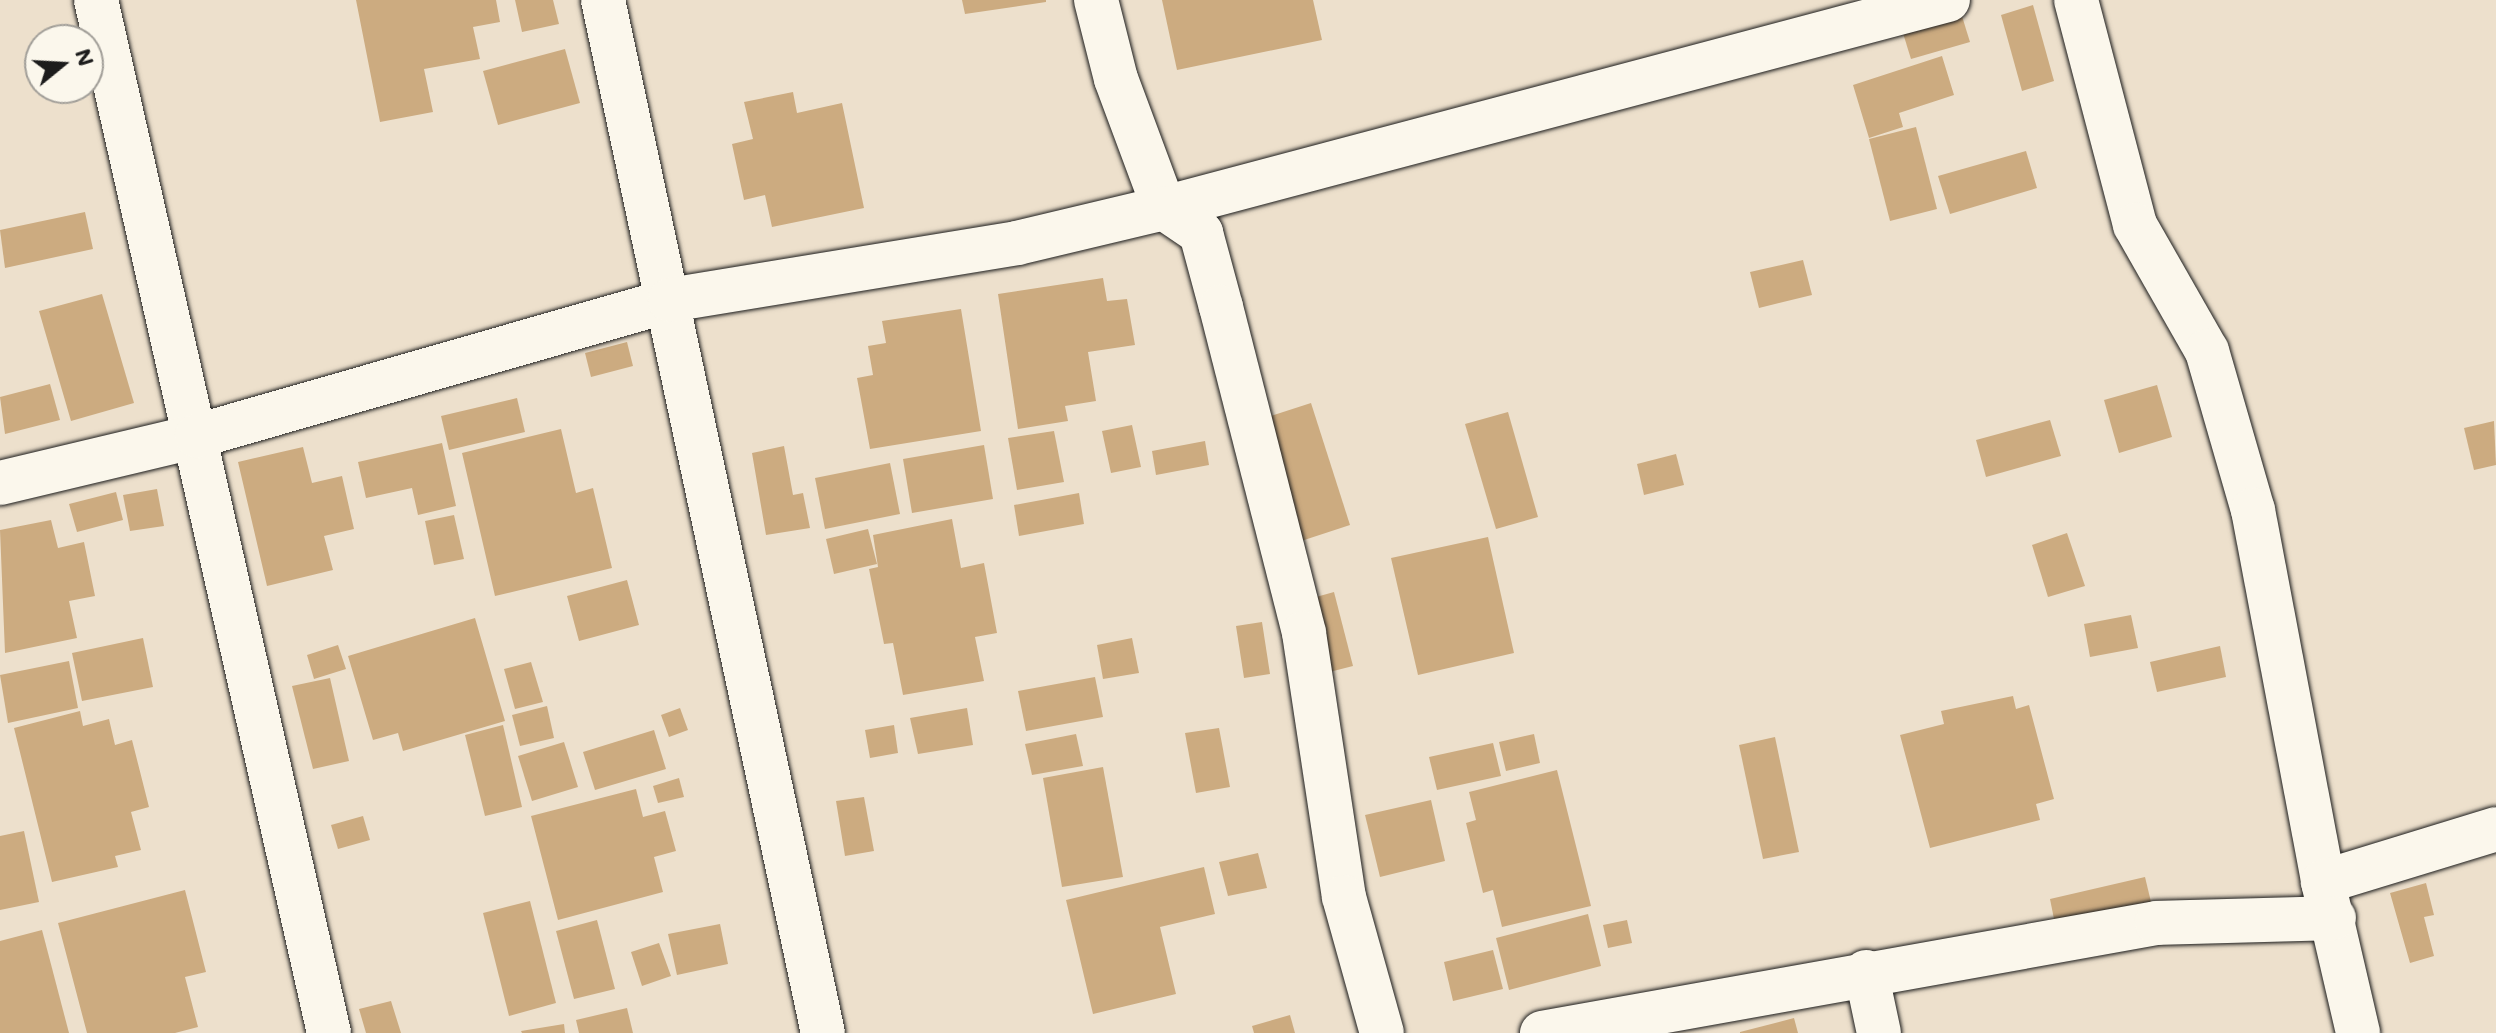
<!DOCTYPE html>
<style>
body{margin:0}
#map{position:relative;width:2496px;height:1033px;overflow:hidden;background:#ede0cc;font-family:Mali,sans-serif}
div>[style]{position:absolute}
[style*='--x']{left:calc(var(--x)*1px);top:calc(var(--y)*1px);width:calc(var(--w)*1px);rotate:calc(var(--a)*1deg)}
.building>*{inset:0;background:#ccab80}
.roads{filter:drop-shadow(0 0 2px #1c1c1c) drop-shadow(0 0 2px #1c1c1c)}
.minor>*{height:44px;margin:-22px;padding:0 22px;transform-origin:22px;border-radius:22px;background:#fbf7ec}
span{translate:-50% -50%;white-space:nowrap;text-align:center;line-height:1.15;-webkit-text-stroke:8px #fbf7ec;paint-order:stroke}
.north{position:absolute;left:24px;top:24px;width:80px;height:80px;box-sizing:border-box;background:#fbf7ec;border:2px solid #a29f99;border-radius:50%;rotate:72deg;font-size:22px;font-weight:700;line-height:32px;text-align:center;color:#1c1c1c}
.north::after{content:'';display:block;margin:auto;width:28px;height:36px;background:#1c1c1c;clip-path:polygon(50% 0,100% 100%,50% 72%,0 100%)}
</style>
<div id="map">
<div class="building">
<i style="clip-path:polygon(356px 0,496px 0,500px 22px,473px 27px,480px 59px,424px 69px,433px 112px,380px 122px)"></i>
<i style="clip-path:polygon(515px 0,553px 0,559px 24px,522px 32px)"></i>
<i style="clip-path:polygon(962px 0,1046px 0,1046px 2px,965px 14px)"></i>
<i style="clip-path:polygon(1162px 0,1313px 0,1322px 40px,1177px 70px)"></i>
<i style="clip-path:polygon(2033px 5px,2054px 81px,2022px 91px,2001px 15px)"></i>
<i style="clip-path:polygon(1961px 13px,1970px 42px,1911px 59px,1902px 30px)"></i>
<i style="clip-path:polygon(565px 49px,580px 103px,498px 125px,483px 71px)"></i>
<i style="clip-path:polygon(1942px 56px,1954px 95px,1899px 113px,1903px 127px,1869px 138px,1853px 85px)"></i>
<i style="clip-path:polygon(793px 92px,797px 113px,842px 103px,864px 208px,772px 227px,765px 195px,744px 200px,732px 144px,753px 139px,744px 102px)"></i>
<i style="clip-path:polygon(1916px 127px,1937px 209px,1890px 221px,1869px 139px)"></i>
<i style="clip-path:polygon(2026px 151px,2037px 188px,1950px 214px,1938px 176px)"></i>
<i style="clip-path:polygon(85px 212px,93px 249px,5px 268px,0 230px)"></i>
<i style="clip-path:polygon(1803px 260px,1812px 295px,1759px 308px,1750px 272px)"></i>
<i style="clip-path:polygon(1103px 278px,1107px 301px,1127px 299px,1135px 345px,1088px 352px,1096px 401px,1065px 406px,1068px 421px,1018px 429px,998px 294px)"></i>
<i style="clip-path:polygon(102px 294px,134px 403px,71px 421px,39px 311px)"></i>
<i style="clip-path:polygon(961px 309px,981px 431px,870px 449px,857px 378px,873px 375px,868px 346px,886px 343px,882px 321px)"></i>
<i style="clip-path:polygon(627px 342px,633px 366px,591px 377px,585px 353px)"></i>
<i style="clip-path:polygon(50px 384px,60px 420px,5px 434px,0 397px)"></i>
<i style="clip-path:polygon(2157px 385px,2172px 437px,2119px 453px,2104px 400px)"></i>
<i style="clip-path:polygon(517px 398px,525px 432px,449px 450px,441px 416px)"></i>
<i style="clip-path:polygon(1311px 403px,1350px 525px,1289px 545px,1249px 423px)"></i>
<i style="clip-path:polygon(1508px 412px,1538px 517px,1496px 529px,1465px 424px)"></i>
<i style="clip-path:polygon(2050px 420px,2061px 456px,1986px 477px,1976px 440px)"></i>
<i style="clip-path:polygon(2494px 421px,2496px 465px,2474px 470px,2464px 428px)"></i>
<i style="clip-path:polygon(1132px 425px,1141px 467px,1111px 473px,1102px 431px)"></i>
<i style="clip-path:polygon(561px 429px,576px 493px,593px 488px,612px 568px,495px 596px,462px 453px)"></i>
<i style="clip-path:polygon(1054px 431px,1064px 482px,1017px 490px,1008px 438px)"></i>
<i style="clip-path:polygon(1205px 441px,1209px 465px,1156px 475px,1152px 451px)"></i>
<i style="clip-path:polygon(442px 443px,456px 506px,418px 515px,412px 488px,366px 498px,358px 462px)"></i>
<i style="clip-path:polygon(984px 445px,993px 499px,912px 513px,903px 459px)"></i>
<i style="clip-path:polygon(784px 446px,793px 495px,803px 493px,810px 528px,766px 535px,752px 453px)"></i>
<i style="clip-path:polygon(303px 447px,312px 483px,342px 476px,354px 529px,324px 536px,333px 570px,267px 586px,238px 462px)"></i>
<i style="clip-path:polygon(1676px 454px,1684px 485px,1644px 495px,1637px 464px)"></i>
<i style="clip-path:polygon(890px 463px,900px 514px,825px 529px,815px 478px)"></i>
<i style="clip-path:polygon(157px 489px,164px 526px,130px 531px,123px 495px)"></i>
<i style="clip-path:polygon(116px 492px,123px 520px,77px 532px,69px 504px)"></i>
<i style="clip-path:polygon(1079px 493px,1084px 524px,1019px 536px,1014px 505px)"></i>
<i style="clip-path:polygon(454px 515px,464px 559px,434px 565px,425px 521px)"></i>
<i style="clip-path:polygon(952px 519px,961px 568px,984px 563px,997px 633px,975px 637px,984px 681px,903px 695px,893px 643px,884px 644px,869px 569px,878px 567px,873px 535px)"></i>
<i style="clip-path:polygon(51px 520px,58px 548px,84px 542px,95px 596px,69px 601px,77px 638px,5px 653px,0 530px)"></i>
<i style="clip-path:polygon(868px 529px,877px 564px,834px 574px,826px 539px)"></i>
<i style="clip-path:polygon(2067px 533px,2085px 586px,2048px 597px,2032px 545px)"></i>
<i style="clip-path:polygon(1488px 537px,1514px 653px,1418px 675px,1391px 558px)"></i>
<i style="clip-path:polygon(627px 580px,639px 625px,579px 641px,567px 596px)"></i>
<i style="clip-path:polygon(1334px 592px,1353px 666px,1310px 677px,1291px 604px)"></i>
<i style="clip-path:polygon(2131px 615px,2138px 648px,2090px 657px,2084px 624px)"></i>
<i style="clip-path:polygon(475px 618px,505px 721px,403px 751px,398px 733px,373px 740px,348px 656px)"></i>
<i style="clip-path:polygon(1262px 622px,1270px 674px,1244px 678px,1236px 626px)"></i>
<i style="clip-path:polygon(143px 638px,153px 687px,82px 701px,72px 653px)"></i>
<i style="clip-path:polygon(1132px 638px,1139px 673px,1103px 679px,1097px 645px)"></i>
<i style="clip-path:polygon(338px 645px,346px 669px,314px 679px,307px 655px)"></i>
<i style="clip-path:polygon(2220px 646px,2226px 677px,2157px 692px,2150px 662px)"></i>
<i style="clip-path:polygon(69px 661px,78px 708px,8px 723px,0 675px)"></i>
<i style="clip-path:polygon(531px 662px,543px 702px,515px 709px,504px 669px)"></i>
<i style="clip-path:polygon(1095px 677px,1103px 717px,1026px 731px,1018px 691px)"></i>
<i style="clip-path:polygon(330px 678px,349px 761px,313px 769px,292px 686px)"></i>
<i style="clip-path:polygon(2013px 696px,2016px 709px,2029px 705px,2054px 799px,2036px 804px,2040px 820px,1930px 848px,1900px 735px,1944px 724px,1941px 711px)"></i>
<i style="clip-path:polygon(547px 706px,554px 738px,520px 746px,512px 715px)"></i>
<i style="clip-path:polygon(680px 708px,688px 730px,669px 737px,661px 715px)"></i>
<i style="clip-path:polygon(967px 708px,973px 745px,918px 754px,910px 718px)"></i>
<i style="clip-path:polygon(80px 711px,83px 726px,109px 719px,115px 745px,132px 740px,149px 807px,131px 812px,141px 850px,115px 856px,118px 867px,52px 882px,14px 728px)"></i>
<i style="clip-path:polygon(503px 725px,522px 807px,485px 816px,465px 735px)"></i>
<i style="clip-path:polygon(894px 725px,898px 753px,870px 758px,865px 730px)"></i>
<i style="clip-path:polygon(1219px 728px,1230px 787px,1196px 793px,1185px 733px)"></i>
<i style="clip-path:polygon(654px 730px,666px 769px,595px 790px,583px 752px)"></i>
<i style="clip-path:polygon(1076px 734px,1083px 766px,1032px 775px,1025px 744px)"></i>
<i style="clip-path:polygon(1534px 734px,1540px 763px,1506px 771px,1499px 742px)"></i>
<i style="clip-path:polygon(1775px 737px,1799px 852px,1763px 859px,1739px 745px)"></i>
<i style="clip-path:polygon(564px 742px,578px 787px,532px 801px,518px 756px)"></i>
<i style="clip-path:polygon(1493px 743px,1501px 776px,1437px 790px,1429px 757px)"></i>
<i style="clip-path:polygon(1103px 767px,1123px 877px,1062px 887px,1043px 778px)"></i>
<i style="clip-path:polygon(1557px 770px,1591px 906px,1502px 927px,1493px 890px,1483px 893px,1466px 823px,1476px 820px,1469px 792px)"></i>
<i style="clip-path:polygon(679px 778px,684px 797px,658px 803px,653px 786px)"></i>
<i style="clip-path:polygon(636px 789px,643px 817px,665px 811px,676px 851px,654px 857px,663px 892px,558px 920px,531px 816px)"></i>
<i style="clip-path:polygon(864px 797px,874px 851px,845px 856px,836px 801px)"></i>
<i style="clip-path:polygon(1431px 800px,1445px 861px,1380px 877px,1365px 815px)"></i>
<i style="clip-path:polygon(363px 816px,370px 840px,338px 849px,331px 825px)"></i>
<i style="clip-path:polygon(24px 831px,39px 902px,0 910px,0 836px)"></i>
<i style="clip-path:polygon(1258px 853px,1267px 888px,1228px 896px,1219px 862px)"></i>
<i style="clip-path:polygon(1204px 867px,1215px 914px,1160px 927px,1176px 994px,1093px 1014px,1066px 900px)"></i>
<i style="clip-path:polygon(2145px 877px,2151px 902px,2055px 924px,2050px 899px)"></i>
<i style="clip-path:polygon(2426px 883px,2434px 915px,2424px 917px,2434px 956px,2410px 963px,2390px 893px)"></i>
<i style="clip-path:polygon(185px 890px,206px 972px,185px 977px,198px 1027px,175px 1033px,87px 1033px,58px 923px)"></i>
<i style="clip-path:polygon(530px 901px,556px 1003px,509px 1016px,483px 913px)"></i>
<i style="clip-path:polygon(1588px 914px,1601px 966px,1509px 990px,1496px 938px)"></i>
<i style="clip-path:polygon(597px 920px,615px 989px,574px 999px,556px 931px)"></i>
<i style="clip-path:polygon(1627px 920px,1632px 943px,1608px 948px,1603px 925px)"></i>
<i style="clip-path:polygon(720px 924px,728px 964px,677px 975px,668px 934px)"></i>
<i style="clip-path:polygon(42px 930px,69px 1033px,0 1033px,0 941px)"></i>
<i style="clip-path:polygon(659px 943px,671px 976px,642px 986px,631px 952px)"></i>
<i style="clip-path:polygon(1493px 950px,1503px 989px,1453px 1001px,1444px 962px)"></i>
<i style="clip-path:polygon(391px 1001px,401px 1033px,366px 1033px,359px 1009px)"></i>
<i style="clip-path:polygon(627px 1008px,633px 1033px,579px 1033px,576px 1020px)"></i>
<i style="clip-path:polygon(1290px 1015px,1295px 1033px,1254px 1033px,1252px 1026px)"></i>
<i style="clip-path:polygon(1794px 1018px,1798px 1033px,1740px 1033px,1740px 1032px)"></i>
<i style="clip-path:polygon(564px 1024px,565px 1033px,522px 1033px,521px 1031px)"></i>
</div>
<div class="roads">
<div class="minor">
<i style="--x:96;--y:0;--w:1059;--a:77.29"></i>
<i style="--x:603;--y:0;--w:1056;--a:77.98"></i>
<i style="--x:1096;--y:0;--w:81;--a:75.8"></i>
<i style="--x:1116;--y:79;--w:138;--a:69.6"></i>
<i style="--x:1164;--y:208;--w:811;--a:-14.86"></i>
<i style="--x:2076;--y:0;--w:233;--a:75.3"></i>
<i style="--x:2135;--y:225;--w:145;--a:60.3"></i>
<i style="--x:2207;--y:351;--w:166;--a:73.9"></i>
<i style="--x:2253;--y:510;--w:379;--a:79.3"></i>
<i style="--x:2323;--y:882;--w:155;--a:76.9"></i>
<i style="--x:0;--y:483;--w:203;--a:-13.4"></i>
<i style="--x:197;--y:436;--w:492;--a:-16"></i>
<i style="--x:670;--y:300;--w:352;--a:-9.3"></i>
<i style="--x:1017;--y:243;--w:151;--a:-13.4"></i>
<i style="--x:1164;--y:208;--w:45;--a:34"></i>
<i style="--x:1201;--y:233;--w:77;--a:74.9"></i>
<i style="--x:1221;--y:307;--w:336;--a:75.7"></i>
<i style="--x:1304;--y:633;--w:267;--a:81.4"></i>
<i style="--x:1344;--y:897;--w:141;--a:74.4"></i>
<i style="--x:2323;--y:882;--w:181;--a:-17"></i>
<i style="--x:1866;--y:972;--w:62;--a:78"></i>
<i style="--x:1542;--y:1033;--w:625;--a:-10.14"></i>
<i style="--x:2157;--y:923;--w:177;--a:-1.6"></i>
</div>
</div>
<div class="north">N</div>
</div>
